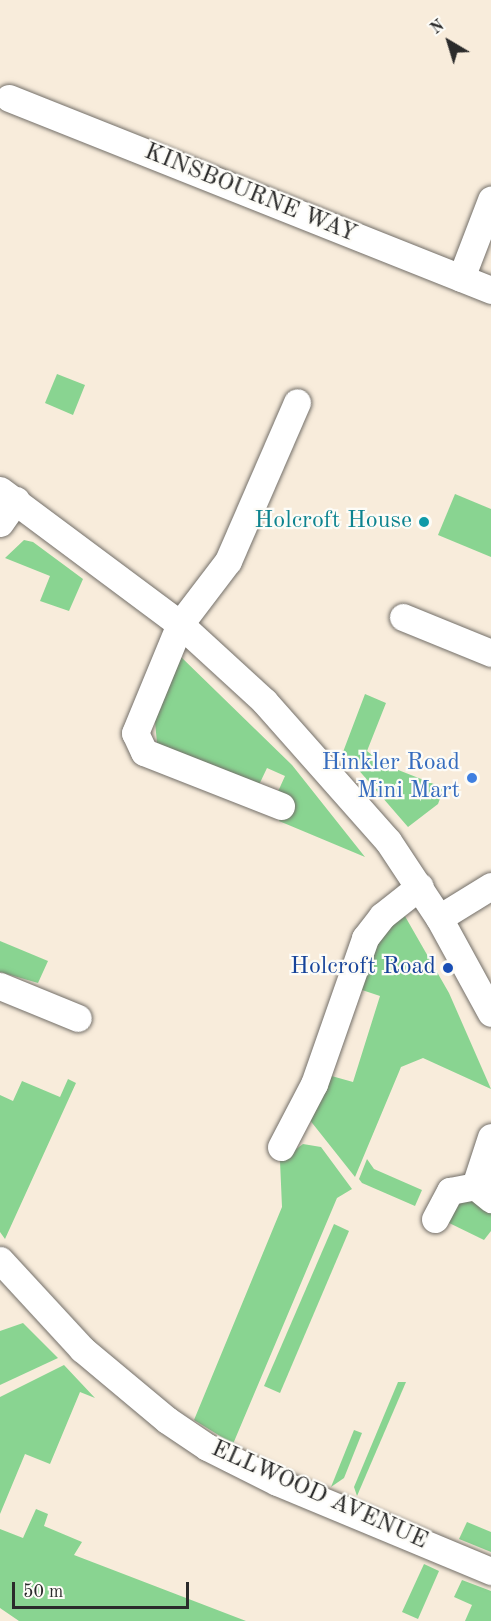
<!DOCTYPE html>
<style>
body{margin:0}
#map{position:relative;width:491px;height:1621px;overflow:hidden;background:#f8ecdb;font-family:"Old Standard TT",serif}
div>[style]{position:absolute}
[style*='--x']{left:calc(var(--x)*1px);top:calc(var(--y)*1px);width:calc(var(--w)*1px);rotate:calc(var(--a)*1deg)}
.green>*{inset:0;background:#89d491}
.roads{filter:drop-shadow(0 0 2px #736f69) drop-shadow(0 0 2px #736f69)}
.minor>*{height:27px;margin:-13.5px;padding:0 13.5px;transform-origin:13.5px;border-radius:13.5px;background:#fff}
.dots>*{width:16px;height:16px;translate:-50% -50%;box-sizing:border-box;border:3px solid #fdfcf7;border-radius:50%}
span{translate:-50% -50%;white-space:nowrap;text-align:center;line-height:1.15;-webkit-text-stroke:4.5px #fdfcf7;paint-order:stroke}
.street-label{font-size:24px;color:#2b2b2b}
.culture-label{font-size:24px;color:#0d838f}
.right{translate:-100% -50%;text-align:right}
.shop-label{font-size:24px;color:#366cbe}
.transit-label{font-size:24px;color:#164399}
.north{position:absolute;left:419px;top:12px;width:60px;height:60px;-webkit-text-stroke:4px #fdfcf7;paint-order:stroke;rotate:322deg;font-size:16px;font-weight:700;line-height:24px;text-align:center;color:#2b2b2b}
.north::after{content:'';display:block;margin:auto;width:21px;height:27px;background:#2b2b2b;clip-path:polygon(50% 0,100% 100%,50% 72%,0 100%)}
.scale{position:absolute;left:12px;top:1582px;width:177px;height:27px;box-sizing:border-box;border:3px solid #2b2b2b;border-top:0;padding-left:8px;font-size:18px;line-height:21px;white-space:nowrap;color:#2b2b2b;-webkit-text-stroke:4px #fdfcf7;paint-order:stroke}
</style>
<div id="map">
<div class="green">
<i style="clip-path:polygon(57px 374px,85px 385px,73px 415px,45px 403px)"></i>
<i style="clip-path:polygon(455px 494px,491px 509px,491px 557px,438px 535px)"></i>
<i style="clip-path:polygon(24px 540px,33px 542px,83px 579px,69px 611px,40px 601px,50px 576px,5px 558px)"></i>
<i style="clip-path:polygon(179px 655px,292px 765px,365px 857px,279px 821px,286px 801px,276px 796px,285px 776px,267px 768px,257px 789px,157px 743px,154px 711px)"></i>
<i style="clip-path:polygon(365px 694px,386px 703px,367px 751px,383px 764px,444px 788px,438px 804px,408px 827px,343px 752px)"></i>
<i style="clip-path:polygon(402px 911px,449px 993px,491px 1089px,423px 1058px,401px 1067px,355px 1177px,309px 1119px,328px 1075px,353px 1082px,380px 996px,356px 988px,367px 949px)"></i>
<i style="clip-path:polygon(0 941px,48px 961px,38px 983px,0 972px)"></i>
<i style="clip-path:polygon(68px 1079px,76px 1083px,5px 1239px,0 1232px,0 1095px,13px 1101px,22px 1081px,60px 1097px)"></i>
<i style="clip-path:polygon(303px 1144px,321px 1147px,352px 1189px,337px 1198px,233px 1444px,194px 1420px,282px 1207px,280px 1161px)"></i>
<i style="clip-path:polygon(367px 1159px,374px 1169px,422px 1190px,415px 1206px,362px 1183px,359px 1179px)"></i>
<i style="clip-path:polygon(463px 1193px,491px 1207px,491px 1231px,484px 1240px,443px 1220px)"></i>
<i style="clip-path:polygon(334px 1224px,349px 1231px,280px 1393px,264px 1386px)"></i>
<i style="clip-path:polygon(23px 1323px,58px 1358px,0 1385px,0 1331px)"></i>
<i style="clip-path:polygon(64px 1365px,95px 1398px,80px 1392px,50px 1464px,25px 1454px,0 1514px,0 1397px)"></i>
<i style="clip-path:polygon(398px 1382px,406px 1382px,357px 1496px,354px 1487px)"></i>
<i style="clip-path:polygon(354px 1430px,362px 1433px,344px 1478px,331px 1487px)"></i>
<i style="clip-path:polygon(36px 1509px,48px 1514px,44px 1526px,82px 1542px,74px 1555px,246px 1621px,19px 1621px,0 1608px,0 1529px,23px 1538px)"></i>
<i style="clip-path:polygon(467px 1522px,491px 1532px,491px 1552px,459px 1539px)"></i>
<i style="clip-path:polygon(424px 1564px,439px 1571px,418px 1619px,402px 1612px)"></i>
<i style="clip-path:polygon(462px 1580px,491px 1591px,491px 1621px,465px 1621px,472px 1605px,454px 1597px)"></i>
</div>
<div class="roads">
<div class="minor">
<i style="--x:9;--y:98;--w:519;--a:21.72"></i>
<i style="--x:461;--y:278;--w:84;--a:-69"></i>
<i style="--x:0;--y:490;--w:224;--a:36.7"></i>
<i style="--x:180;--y:624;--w:114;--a:42.5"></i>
<i style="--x:264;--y:701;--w:187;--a:48.5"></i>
<i style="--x:388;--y:841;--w:92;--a:56.5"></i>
<i style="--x:439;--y:918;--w:108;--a:61.3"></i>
<i style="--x:0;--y:523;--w:28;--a:-55"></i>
<i style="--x:403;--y:617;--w:95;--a:22.2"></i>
<i style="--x:281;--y:806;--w:147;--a:-158.5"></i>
<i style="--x:144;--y:752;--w:21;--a:-115"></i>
<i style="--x:135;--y:733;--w:118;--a:-67.6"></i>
<i style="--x:180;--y:624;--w:79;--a:-52.7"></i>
<i style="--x:228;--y:561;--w:173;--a:-66.5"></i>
<i style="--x:439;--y:918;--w:61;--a:-31.6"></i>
<i style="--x:0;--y:986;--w:84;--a:22.3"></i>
<i style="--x:491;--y:1137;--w:52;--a:108.1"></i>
<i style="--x:475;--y:1186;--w:21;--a:39"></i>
<i style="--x:281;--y:1147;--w:71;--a:-62.4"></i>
<i style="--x:314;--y:1084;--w:155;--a:-70.7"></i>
<i style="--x:365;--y:938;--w:28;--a:-52"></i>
<i style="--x:382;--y:916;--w:48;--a:-38.3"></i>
<i style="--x:435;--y:1219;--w:32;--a:-62"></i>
<i style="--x:450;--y:1191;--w:25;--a:-11"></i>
<i style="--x:0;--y:1260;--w:121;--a:47.3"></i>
<i style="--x:82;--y:1349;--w:111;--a:39.9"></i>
<i style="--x:167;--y:1420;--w:48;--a:34"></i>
<i style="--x:207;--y:1447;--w:78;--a:26.6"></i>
<i style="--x:277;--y:1482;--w:232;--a:22.6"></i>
</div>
</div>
<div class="dots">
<i style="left:424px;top:522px;background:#0f9aa8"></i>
<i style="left:472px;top:778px;background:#3f7fe0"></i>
<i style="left:448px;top:968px;background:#1a4fb4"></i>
</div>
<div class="street-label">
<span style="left:250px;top:194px;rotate:22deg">KINSBOURNE WAY</span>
<span style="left:319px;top:1496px;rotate:24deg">ELLWOOD AVENUE</span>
</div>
<div class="culture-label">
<span class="right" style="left:412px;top:522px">Holcroft House</span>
</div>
<div class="shop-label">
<span class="right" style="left:460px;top:778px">Hinkler Road<br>Mini Mart</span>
</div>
<div class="transit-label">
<span class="right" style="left:436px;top:968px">Holcroft Road</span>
</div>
<div class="north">N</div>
<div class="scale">50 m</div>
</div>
